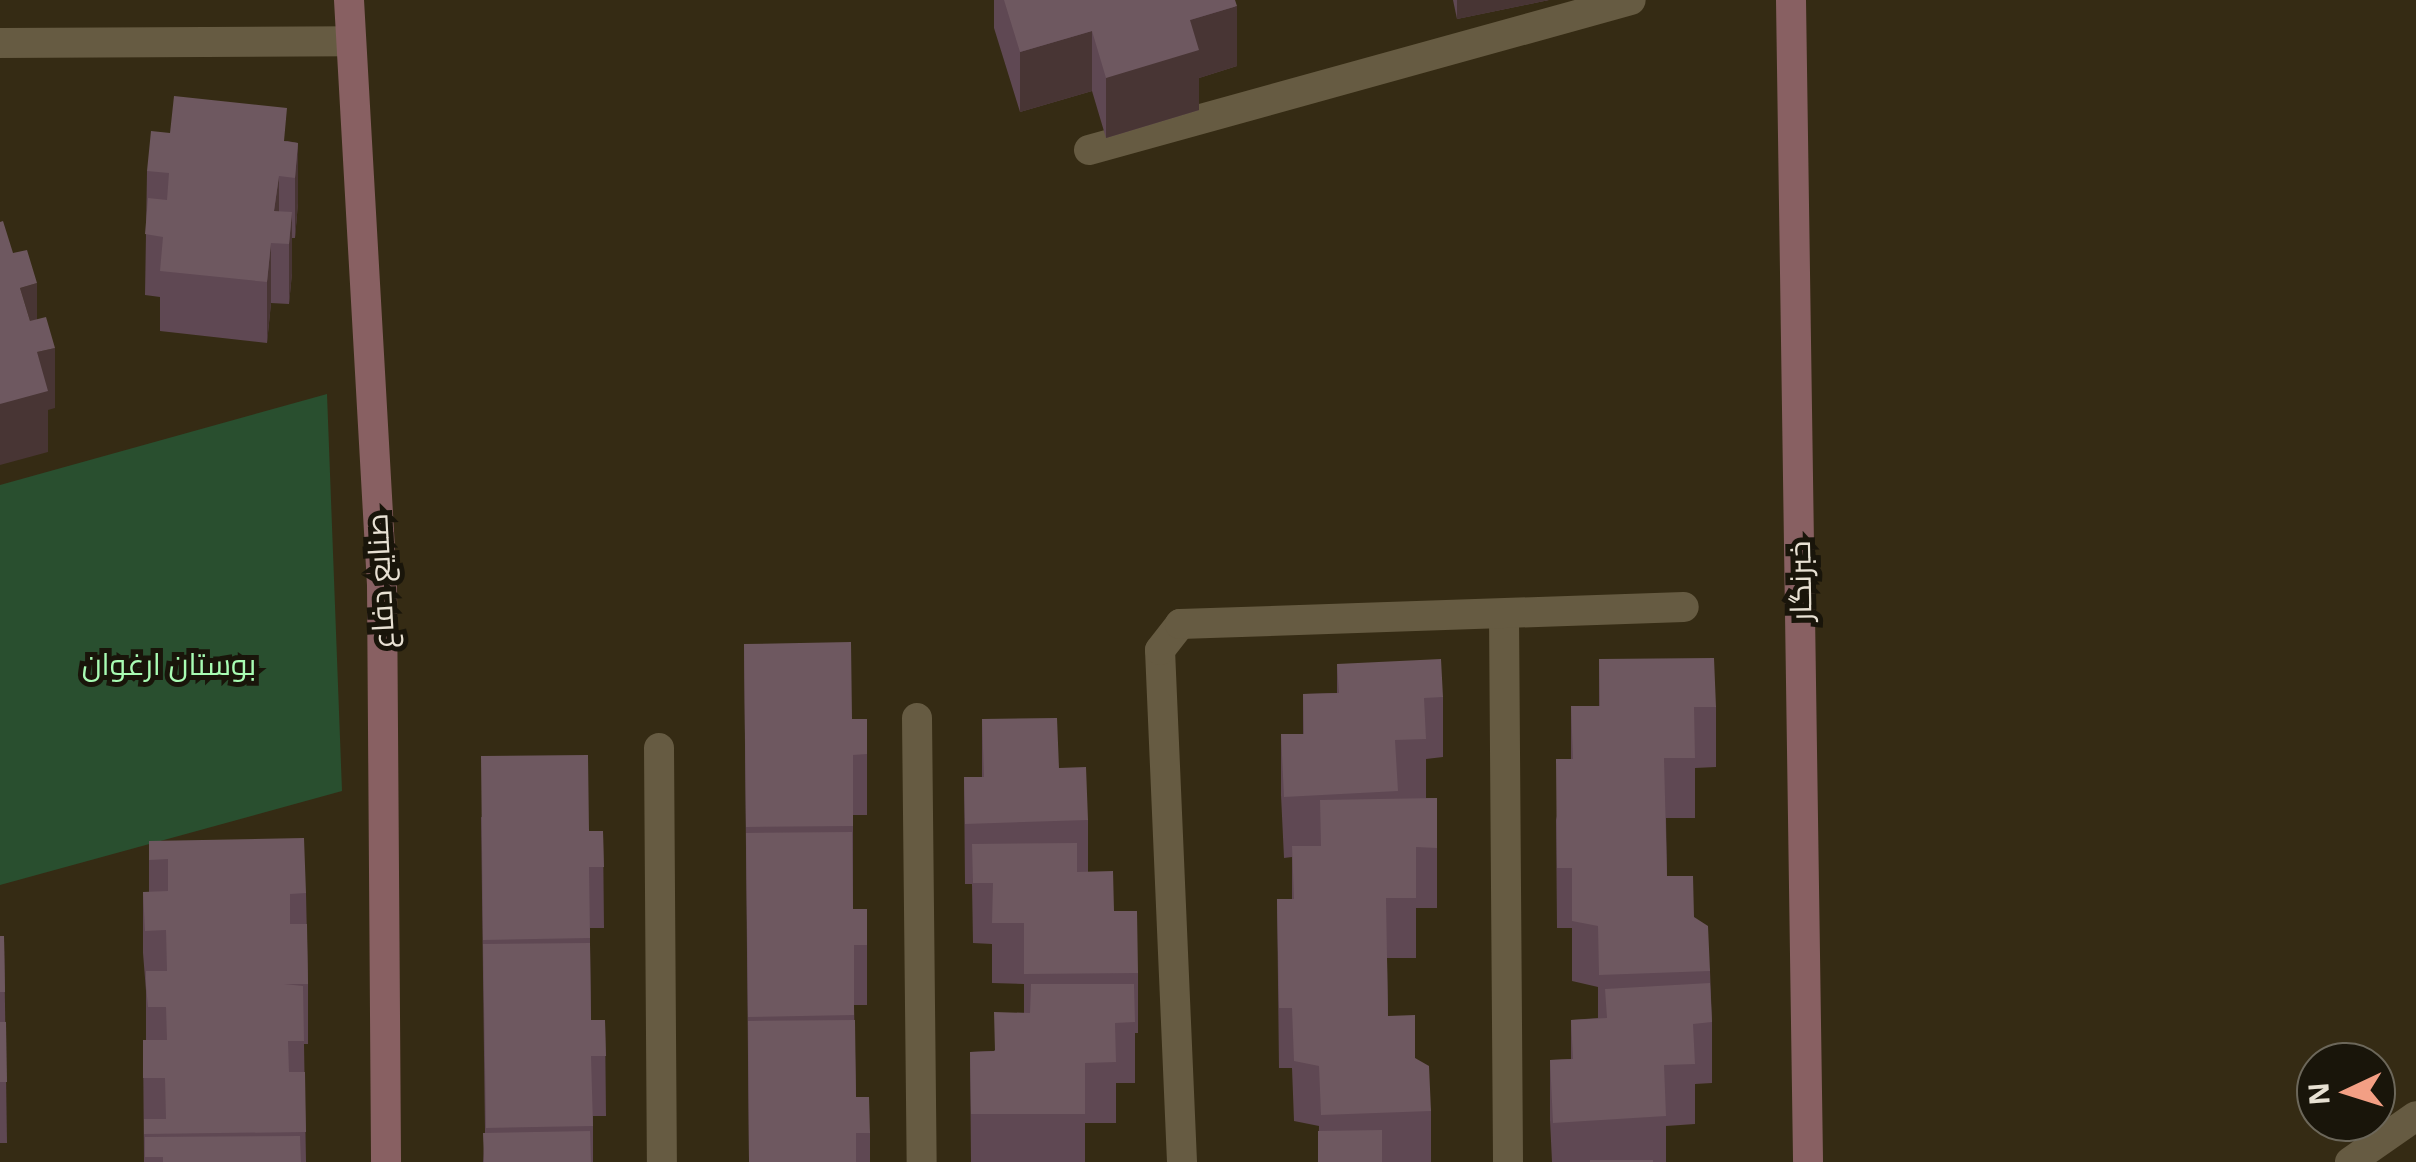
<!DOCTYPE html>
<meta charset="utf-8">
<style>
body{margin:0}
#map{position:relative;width:2416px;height:1162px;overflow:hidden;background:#352b14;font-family:"Noto Sans",Cairo,sans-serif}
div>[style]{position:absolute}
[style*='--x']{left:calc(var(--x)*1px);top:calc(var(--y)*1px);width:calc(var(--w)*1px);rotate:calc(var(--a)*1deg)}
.green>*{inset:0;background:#294f2f}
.street>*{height:30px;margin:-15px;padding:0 15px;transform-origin:15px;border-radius:15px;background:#665b42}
.secondary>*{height:30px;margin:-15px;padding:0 15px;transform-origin:15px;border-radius:15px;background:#886062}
.wall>*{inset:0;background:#5f4853}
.shaded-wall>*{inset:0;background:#483534}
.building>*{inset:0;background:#6e5860}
span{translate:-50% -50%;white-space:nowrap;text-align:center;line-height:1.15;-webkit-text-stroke:10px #19150a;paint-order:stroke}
.street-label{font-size:30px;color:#e8e1d3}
.park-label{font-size:30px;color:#a8fcb3}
.north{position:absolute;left:2296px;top:1042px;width:100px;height:100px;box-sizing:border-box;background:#19150a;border:2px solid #6c675a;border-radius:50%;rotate:266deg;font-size:28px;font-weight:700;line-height:40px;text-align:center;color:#e8e1d3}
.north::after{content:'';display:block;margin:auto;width:35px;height:45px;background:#f39f84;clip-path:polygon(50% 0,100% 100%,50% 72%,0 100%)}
</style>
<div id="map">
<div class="green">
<i style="clip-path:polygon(327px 394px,342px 791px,0 885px,0 485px)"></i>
</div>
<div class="street">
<i style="--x:0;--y:43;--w:350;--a:-0.3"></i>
<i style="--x:1089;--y:150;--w:562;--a:-15.47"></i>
<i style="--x:1504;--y:614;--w:548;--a:89.58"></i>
<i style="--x:917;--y:718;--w:444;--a:89.4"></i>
<i style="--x:659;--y:748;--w:414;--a:89.6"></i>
<i style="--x:1182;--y:1162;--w:512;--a:-92.46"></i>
<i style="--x:1160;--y:650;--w:33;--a:-52"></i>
<i style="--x:1180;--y:624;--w:504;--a:-1.93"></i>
<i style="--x:2350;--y:1162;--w:80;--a:-34.9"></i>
</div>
<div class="secondary">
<i style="--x:349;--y:0;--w:586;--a:86.77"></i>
<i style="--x:382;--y:585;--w:577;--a:89.6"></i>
<i style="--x:1791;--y:0;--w:1162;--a:89.16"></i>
</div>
<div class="wall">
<i style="clip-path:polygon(994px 0,1235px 0,1237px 66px,1199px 78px,1199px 110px,1106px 138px,1092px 91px,1020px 112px,994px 28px)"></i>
<i style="clip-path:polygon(1453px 0,1549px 0,1457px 19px)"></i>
<i style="clip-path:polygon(287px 141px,298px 143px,298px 203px,295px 238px,292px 238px,292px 273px,289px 304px,271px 303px,267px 343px,160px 331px,160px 297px,145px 295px,147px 171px)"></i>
<i style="clip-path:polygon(744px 644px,852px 719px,867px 719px,867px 815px,853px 815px,853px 909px,867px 909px,867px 1005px,854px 1005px,856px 1097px,870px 1133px,870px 1162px,749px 1162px)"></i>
<i style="clip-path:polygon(1599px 659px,1716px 707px,1716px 767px,1695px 768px,1695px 818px,1666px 818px,1667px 876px,1694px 917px,1710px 971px,1712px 1022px,1712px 1083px,1695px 1084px,1695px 1124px,1666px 1126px,1666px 1162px,1552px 1162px,1550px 1120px,1550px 1060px,1571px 1059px,1571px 1020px,1598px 1018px,1598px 987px,1572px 981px,1572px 928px,1557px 928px,1556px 820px,1571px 759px,1571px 706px,1599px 706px)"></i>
<i style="clip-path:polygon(1337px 664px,1443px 697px,1443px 757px,1426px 759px,1426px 798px,1437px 798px,1437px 908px,1416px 908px,1416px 958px,1387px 958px,1388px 1016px,1415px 1058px,1431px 1111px,1431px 1162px,1318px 1162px,1319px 1126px,1294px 1121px,1292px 1068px,1279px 1068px,1277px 899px,1292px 899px,1292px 857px,1284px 858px,1281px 795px,1281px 734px,1303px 734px,1303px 694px,1337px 693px)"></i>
<i style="clip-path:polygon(982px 719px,1059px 768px,1088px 820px,1088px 872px,1114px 911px,1138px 973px,1138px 1033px,1135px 1033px,1135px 1083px,1116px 1083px,1116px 1123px,1085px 1123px,1085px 1162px,971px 1162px,970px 1052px,994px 1051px,1024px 1013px,1024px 984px,992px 983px,992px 944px,973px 943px,972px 884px,965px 884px,964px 777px,982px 777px)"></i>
<i style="clip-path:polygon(481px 817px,589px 831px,603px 831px,604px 928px,590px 928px,590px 943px,591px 1020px,605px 1020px,606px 1116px,593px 1116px,593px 1162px,483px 1162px,485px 1133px)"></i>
<i style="clip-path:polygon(149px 841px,306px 893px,308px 984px,308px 1044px,304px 1044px,306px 1162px,144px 1162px,143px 1040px,146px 1040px,146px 991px,143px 953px,143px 892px,149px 892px)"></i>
<i style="clip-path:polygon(0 936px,4px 936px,7px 1143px,0 1143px)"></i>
</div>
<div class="shaded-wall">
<i style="clip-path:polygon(1457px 0,1549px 0,1457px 19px)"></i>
<i style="clip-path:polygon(1237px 6px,1237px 66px,1199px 78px,1199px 110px,1106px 138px,1106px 78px,1190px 20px)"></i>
<i style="clip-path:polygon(1092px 31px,1092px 91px,1020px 112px,1020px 52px)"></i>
<i style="clip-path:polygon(298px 143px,298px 203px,295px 238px,295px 178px)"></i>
<i style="clip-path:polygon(279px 176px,279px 237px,274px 211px)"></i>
<i style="clip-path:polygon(292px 212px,292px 273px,289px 304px,289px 244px)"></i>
<i style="clip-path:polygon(271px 243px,271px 303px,267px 343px,267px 282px)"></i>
<i style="clip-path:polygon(37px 283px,37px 344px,20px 288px)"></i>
<i style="clip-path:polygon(55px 348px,55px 408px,48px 410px,48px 452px,0 465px,0 404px,37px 352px)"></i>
</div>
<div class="building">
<i style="clip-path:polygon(1004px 0,1235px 0,1237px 6px,1190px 20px,1199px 50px,1106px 78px,1092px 31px,1020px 52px)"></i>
<i style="clip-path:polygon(174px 96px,287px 108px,284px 141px,298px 143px,295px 178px,279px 176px,274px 211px,292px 212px,289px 244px,271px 243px,267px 282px,160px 271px,163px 237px,145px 234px,148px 198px,167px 200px,169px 173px,147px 171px,151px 131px,170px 133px)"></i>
<i style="clip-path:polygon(3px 221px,13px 253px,27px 250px,37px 283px,20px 288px,30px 321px,46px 317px,55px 348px,37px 352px,48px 391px,0 404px,0 222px)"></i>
<i style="clip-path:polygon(851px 642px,852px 719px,867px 719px,867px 754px,853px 755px,853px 826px,746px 827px,744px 644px)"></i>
<i style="clip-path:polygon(1714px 658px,1716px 707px,1694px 707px,1695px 758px,1664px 758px,1667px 876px,1693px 876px,1694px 917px,1708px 926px,1710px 971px,1599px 975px,1598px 926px,1572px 921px,1572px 868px,1557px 868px,1556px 759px,1573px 759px,1571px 706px,1600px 706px,1599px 659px)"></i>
<i style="clip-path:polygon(1441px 659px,1443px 697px,1424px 698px,1426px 739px,1395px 740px,1398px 791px,1284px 797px,1281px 734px,1304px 734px,1303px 694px,1339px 693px,1337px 664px)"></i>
<i style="clip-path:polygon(1057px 718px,1059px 768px,1086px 767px,1088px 820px,965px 824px,964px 777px,984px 777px,982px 719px)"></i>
<i style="clip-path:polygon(588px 755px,589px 831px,603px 831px,604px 867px,589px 867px,590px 938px,483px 940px,481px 756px)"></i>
<i style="clip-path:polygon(1437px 798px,1437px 848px,1416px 847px,1416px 898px,1386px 898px,1388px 1016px,1415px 1015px,1415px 1058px,1429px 1066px,1431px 1111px,1321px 1115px,1319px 1066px,1294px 1061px,1292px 1008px,1279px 1008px,1277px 899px,1294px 899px,1292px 846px,1321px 846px,1320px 800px)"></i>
<i style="clip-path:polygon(852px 832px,853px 909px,867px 909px,867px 945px,854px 945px,854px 1015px,748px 1017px,746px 833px)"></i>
<i style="clip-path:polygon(304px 838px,306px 893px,290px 894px,290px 924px,307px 924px,308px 984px,284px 984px,303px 986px,304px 1041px,288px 1041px,289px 1072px,305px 1072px,306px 1132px,144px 1134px,144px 1119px,166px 1119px,165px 1078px,143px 1078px,143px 1040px,167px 1040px,166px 1007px,148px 1007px,146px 986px,146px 971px,167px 971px,166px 930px,145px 931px,143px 892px,168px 891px,168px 859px,149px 860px,149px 841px)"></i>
<i style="clip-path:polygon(1077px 843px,1077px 872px,1113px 871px,1114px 911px,1137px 911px,1138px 973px,1024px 974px,1024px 923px,992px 923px,993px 883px,973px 883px,972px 844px)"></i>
<i style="clip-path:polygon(0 936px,4px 936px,5px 992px,0 992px)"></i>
<i style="clip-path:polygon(590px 943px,591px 1020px,605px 1020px,606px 1056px,591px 1056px,593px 1126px,486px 1128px,483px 944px)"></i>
<i style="clip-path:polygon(1710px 983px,1712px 1022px,1693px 1024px,1695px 1064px,1664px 1065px,1666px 1116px,1553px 1123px,1550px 1060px,1573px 1059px,1571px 1020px,1607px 1018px,1605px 989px)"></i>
<i style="clip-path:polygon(1031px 984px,1134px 984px,1135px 1022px,1115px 1023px,1116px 1062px,1085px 1063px,1085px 1114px,971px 1114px,970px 1052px,995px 1051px,994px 1012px,1030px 1013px)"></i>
<i style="clip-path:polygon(855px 1020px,856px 1097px,869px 1097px,870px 1133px,856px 1133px,856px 1162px,749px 1162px,748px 1021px)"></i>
<i style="clip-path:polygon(0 1022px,6px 1022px,7px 1082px,0 1082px)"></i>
<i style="clip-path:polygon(1382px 1130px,1382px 1162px,1419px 1162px,1318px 1162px,1318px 1131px)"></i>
<i style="clip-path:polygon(590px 1131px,591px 1162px,484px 1162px,483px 1133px)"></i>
<i style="clip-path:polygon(300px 1136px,301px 1162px,163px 1162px,163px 1157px,145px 1157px,145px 1137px)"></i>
<i style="clip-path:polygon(1590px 1160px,1653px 1160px,1653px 1162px,1590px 1162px)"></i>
</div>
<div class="street-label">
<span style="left:380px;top:581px;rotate:-93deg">صنایع دفاع</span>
<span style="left:1800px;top:581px;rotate:-91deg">خبرنگار</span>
</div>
<div class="park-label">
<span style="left:169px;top:664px">بوستان ارغوان</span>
</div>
<div class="north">N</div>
</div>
